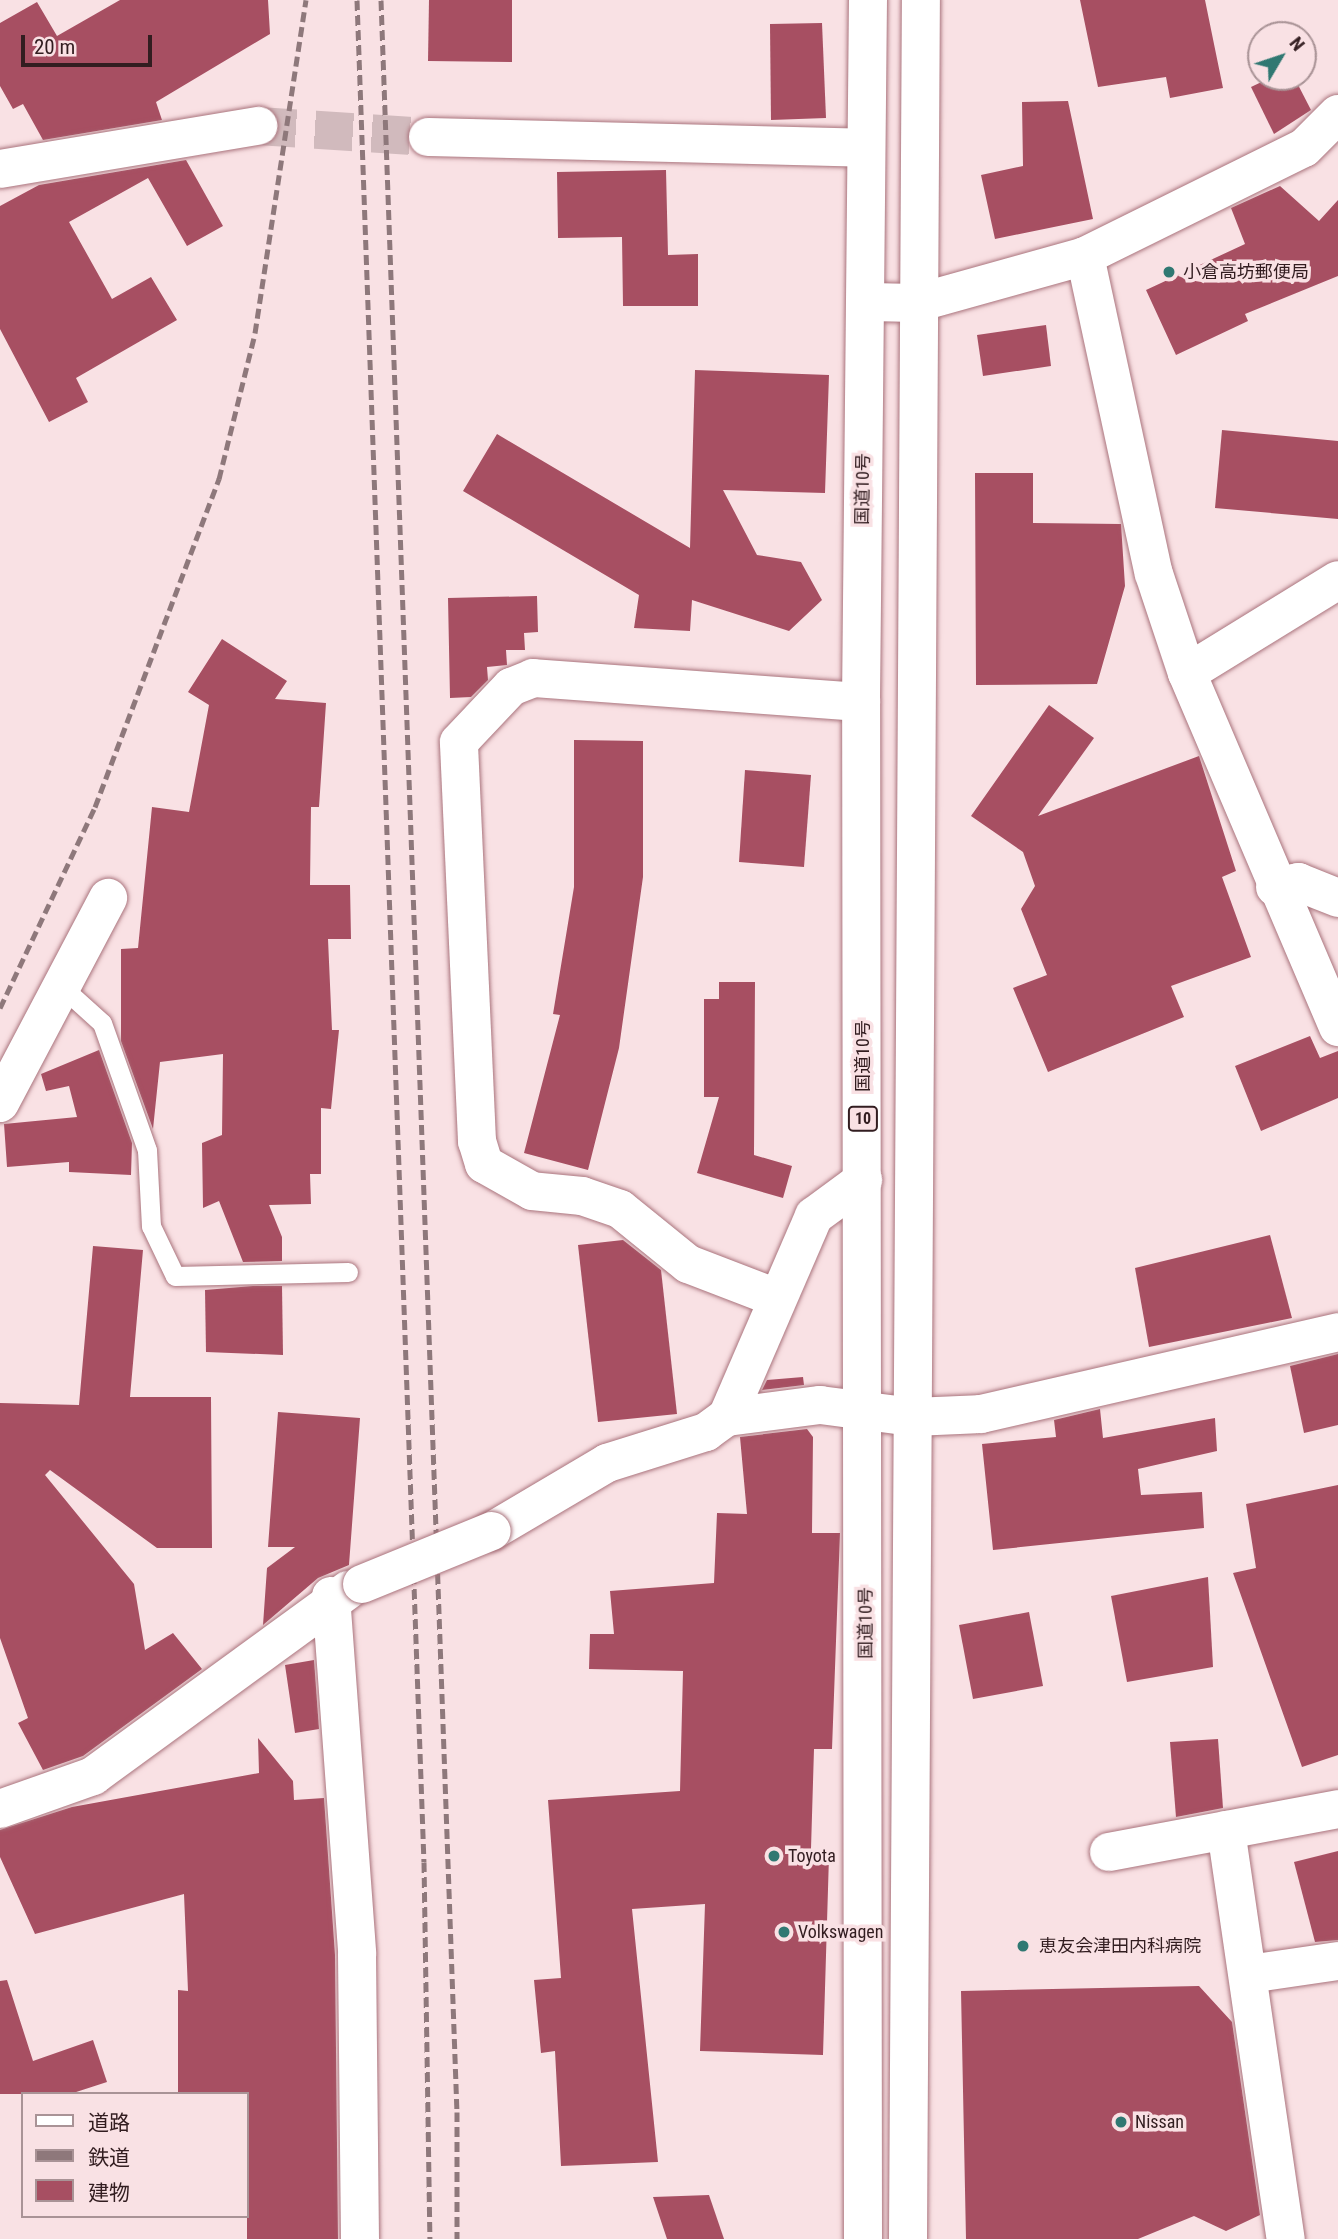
<!DOCTYPE html>
<meta charset="utf-8">
<style>
body{margin:0}
#map{position:relative;width:1338px;height:2239px;overflow:hidden;background:#f9e1e4;font-family:"Roboto Condensed","Noto Sans JP",sans-serif}
div>[style]{position:absolute}
[style*='--x']{left:calc(var(--x)*1px);top:calc(var(--y)*1px);width:calc(var(--w)*1px);rotate:calc(var(--a)*1deg)}
.building>*{inset:0;background:#a74f62}
.street-tunnel>*{height:38px;margin-top:-19px;transform-origin:0;background:repeating-linear-gradient(90deg,#d1babd 0 38px,transparent 0 57px)}
.roads{filter:drop-shadow(0 0 2px #aa747d) drop-shadow(0 0 2px #aa747d)}
.lane>*{height:19px;margin:-9.5px;padding:0 9.5px;transform-origin:9.5px;border-radius:9.5px;background:#fff}
.street>*{height:38px;margin:-19px;padding:0 19px;transform-origin:19px;border-radius:19px;background:#fff}
.highway>*{height:38px;margin:-19px;padding:0 19px;transform-origin:19px;border-radius:19px;background:#fff}
.rail>*{height:5px;margin-top:-2.5px;transform-origin:0;background:repeating-linear-gradient(90deg,#8e787b 0 10px,transparent 0 15px)}
.bridges{filter:drop-shadow(0 0 2px #aa747d) drop-shadow(0 0 2px #aa747d)}
.street-bridge>*{height:38px;margin:-19px;padding:0 19px;transform-origin:19px;border-radius:19px;background:#fff}
.dots>*{width:19px;height:19px;translate:-50% -50%;box-sizing:border-box;border:4px solid #f9e1e4;border-radius:50%}
span{translate:-50% -50%;white-space:nowrap;text-align:center;line-height:1.15;-webkit-text-stroke:7px #f9e1e4;paint-order:stroke}
.shield-label span{padding:2px 5px;background:#f9e1e4;border:2px solid;border-radius:5px;-webkit-text-stroke-width:0}
.shield-label{font-size:16px;color:#321d20;font-weight:700}
.poi-label{font-size:18px;color:#321d20}
.left{translate:0 -50%;text-align:left}
.street-label{font-size:18px;color:#321d20}
.legend{position:absolute;left:21px;top:2092px;width:228px;height:126px;box-sizing:border-box;background:#f9e1e4;border:2px solid #a99396;margin:0;padding:9px 12px;list-style:none;font-size:21px;color:#321d20}
.legend li{display:flex;align-items:center;gap:14px;height:35px}
.legend b{width:35px;border:2px solid #a99396}
.north{position:absolute;left:1247px;top:21px;width:70px;height:70px;box-sizing:border-box;background:#f9e1e4;border:2px solid #a99396;border-radius:50%;rotate:51deg;font-size:19px;font-weight:700;line-height:28px;text-align:center;color:#321d20}
.north::after{content:'';display:block;margin:auto;width:24px;height:32px;background:#307872;clip-path:polygon(50% 0,100% 100%,50% 72%,0 100%)}
.scale{position:absolute;left:21px;top:35px;width:131px;height:32px;box-sizing:border-box;border:4px solid #321d20;border-top:0;padding-left:9px;font-size:21px;line-height:24px;white-space:nowrap;color:#321d20;-webkit-text-stroke:5px #f9e1e4;paint-order:stroke}
</style>
<div id="map">
<div class="building">
<i style="clip-path:polygon(120px 0,268px 0,270px 34px,156px 102px,162px 120px,43px 140px,23px 104px,13px 109px,0 86px,0 23px,37px 2px,57px 36px)"></i>
<i style="clip-path:polygon(429px 0,512px 0,512px 62px,428px 61px)"></i>
<i style="clip-path:polygon(1080px 0,1205px 0,1223px 88px,1170px 98px,1166px 77px,1098px 87px)"></i>
<i style="clip-path:polygon(822px 23px,826px 118px,771px 120px,770px 24px)"></i>
<i style="clip-path:polygon(1272px 77px,1294px 77px,1311px 110px,1274px 134px,1251px 87px)"></i>
<i style="clip-path:polygon(1068px 101px,1093px 219px,995px 239px,981px 175px,1023px 166px,1022px 102px)"></i>
<i style="clip-path:polygon(186px 160px,223px 226px,187px 246px,148px 178px,69px 222px,112px 299px,151px 277px,177px 320px,76px 378px,88px 402px,49px 422px,0 329px,0 206px,39px 185px)"></i>
<i style="clip-path:polygon(666px 170px,668px 255px,698px 254px,698px 306px,623px 306px,622px 237px,558px 238px,557px 172px)"></i>
<i style="clip-path:polygon(1280px 186px,1319px 221px,1338px 200px,1338px 276px,1245px 314px,1248px 321px,1176px 355px,1146px 290px,1245px 244px,1231px 208px)"></i>
<i style="clip-path:polygon(1046px 325px,1051px 366px,983px 376px,977px 335px)"></i>
<i style="clip-path:polygon(695px 370px,829px 375px,825px 493px,723px 490px,757px 555px,801px 562px,822px 600px,789px 631px,692px 600px,690px 631px,634px 628px,639px 595px,463px 491px,497px 434px,690px 548px)"></i>
<i style="clip-path:polygon(1222px 430px,1338px 441px,1338px 519px,1215px 508px)"></i>
<i style="clip-path:polygon(975px 473px,1033px 473px,1033px 523px,1121px 524px,1125px 586px,1097px 684px,976px 685px)"></i>
<i style="clip-path:polygon(537px 596px,538px 632px,524px 633px,525px 650px,506px 650px,507px 665px,487px 667px,488px 680px,471px 697px,450px 698px,448px 598px)"></i>
<i style="clip-path:polygon(222px 639px,287px 681px,275px 699px,326px 703px,319px 807px,311px 807px,310px 885px,350px 885px,351px 939px,328px 939px,332px 1030px,339px 1030px,331px 1109px,321px 1108px,321px 1174px,310px 1174px,311px 1204px,269px 1205px,282px 1237px,282px 1261px,243px 1262px,219px 1201px,203px 1208px,202px 1143px,222px 1135px,223px 1054px,160px 1062px,153px 1129px,121px 1041px,121px 949px,138px 948px,152px 807px,189px 812px,209px 705px,188px 692px)"></i>
<i style="clip-path:polygon(1049px 705px,1094px 738px,1038px 816px,1199px 756px,1236px 871px,1222px 877px,1251px 957px,1171px 986px,1184px 1017px,1048px 1072px,1013px 988px,1047px 975px,1021px 909px,1035px 886px,1023px 852px,971px 816px)"></i>
<i style="clip-path:polygon(574px 740px,643px 741px,643px 877px,619px 1048px,588px 1170px,524px 1153px,560px 1015px,553px 1014px,574px 887px)"></i>
<i style="clip-path:polygon(745px 770px,811px 775px,804px 867px,739px 862px)"></i>
<i style="clip-path:polygon(719px 982px,755px 982px,754px 1155px,792px 1166px,783px 1198px,697px 1173px,719px 1097px,704px 1097px,704px 999px,719px 999px)"></i>
<i style="clip-path:polygon(1310px 1036px,1320px 1058px,1338px 1051px,1338px 1098px,1261px 1131px,1235px 1066px)"></i>
<i style="clip-path:polygon(99px 1050px,132px 1143px,131px 1175px,69px 1172px,69px 1162px,7px 1167px,4px 1124px,77px 1117px,69px 1086px,46px 1091px,41px 1074px)"></i>
<i style="clip-path:polygon(1270px 1235px,1292px 1318px,1149px 1347px,1135px 1268px)"></i>
<i style="clip-path:polygon(623px 1240px,661px 1270px,677px 1414px,598px 1422px,578px 1245px)"></i>
<i style="clip-path:polygon(93px 1246px,143px 1250px,130px 1397px,211px 1397px,212px 1548px,157px 1548px,50px 1470px,45px 1475px,134px 1584px,145px 1650px,173px 1633px,202px 1669px,83px 1756px,43px 1770px,18px 1723px,28px 1718px,0 1638px,0 1403px,79px 1405px)"></i>
<i style="clip-path:polygon(253px 1286px,282px 1286px,283px 1355px,206px 1352px,205px 1290px)"></i>
<i style="clip-path:polygon(1338px 1354px,1338px 1425px,1304px 1433px,1290px 1366px)"></i>
<i style="clip-path:polygon(803px 1377px,804px 1385px,762px 1390px,767px 1380px)"></i>
<i style="clip-path:polygon(1100px 1409px,1103px 1438px,1215px 1418px,1217px 1451px,1138px 1469px,1141px 1495px,1202px 1492px,1204px 1528px,993px 1550px,982px 1444px,1056px 1437px,1054px 1420px)"></i>
<i style="clip-path:polygon(278px 1412px,360px 1418px,349px 1565px,318px 1578px,263px 1625px,267px 1568px,295px 1547px,268px 1547px)"></i>
<i style="clip-path:polygon(807px 1429px,813px 1437px,812px 1533px,840px 1533px,832px 1749px,814px 1749px,811px 1849px,829px 1856px,823px 2055px,700px 2051px,705px 1904px,632px 1909px,658px 2162px,561px 2166px,555px 2051px,541px 2053px,534px 1980px,561px 1978px,548px 1800px,680px 1791px,683px 1671px,589px 1669px,590px 1634px,614px 1634px,610px 1591px,714px 1583px,717px 1513px,747px 1514px,740px 1437px)"></i>
<i style="clip-path:polygon(1338px 1485px,1338px 1755px,1302px 1767px,1233px 1573px,1256px 1568px,1246px 1504px)"></i>
<i style="clip-path:polygon(1208px 1577px,1213px 1667px,1127px 1682px,1111px 1596px)"></i>
<i style="clip-path:polygon(1029px 1612px,1043px 1686px,973px 1699px,959px 1625px)"></i>
<i style="clip-path:polygon(314px 1660px,319px 1729px,295px 1733px,285px 1665px)"></i>
<i style="clip-path:polygon(258px 1738px,293px 1781px,294px 1800px,324px 1798px,335px 1955px,338px 2239px,247px 2239px,247px 2094px,178px 2094px,178px 1990px,188px 1991px,184px 1894px,35px 1934px,0 1857px,0 1830px,72px 1807px,259px 1773px)"></i>
<i style="clip-path:polygon(1218px 1739px,1223px 1808px,1176px 1817px,1170px 1742px)"></i>
<i style="clip-path:polygon(1338px 1851px,1338px 1940px,1315px 1942px,1294px 1862px)"></i>
<i style="clip-path:polygon(7px 1980px,33px 2061px,93px 2040px,107px 2082px,70px 2094px,0 2094px,0 1981px)"></i>
<i style="clip-path:polygon(1199px 1986px,1232px 2022px,1260px 2215px,1226px 2231px,1194px 2216px,1138px 2239px,966px 2239px,961px 1991px)"></i>
<i style="clip-path:polygon(709px 2195px,724px 2239px,667px 2239px,653px 2197px)"></i>
</div>
<div class="street-tunnel">
<i style="--x:258;--y:126;--w:170;--a:3.7"></i>
</div>
<div class="roads">
<div class="lane">
<i style="--x:61;--y:986;--w:55;--a:42.1"></i>
<i style="--x:102;--y:1023;--w:135;--a:70.5"></i>
<i style="--x:147;--y:1150;--w:76;--a:87"></i>
<i style="--x:151;--y:1226;--w:55;--a:64.4"></i>
<i style="--x:175;--y:1276;--w:173;--a:-1.3"></i>
</div>
<div class="street">
<i style="--x:428;--y:137;--w:438;--a:1.4"></i>
<i style="--x:0;--y:169;--w:262;--a:-9.5"></i>
<i style="--x:1085;--y:256;--w:325;--a:77.8"></i>
<i style="--x:1154;--y:574;--w:104;--a:71.6"></i>
<i style="--x:1187;--y:673;--w:385;--a:66.9"></i>
<i style="--x:869;--y:302;--w:48;--a:1.2"></i>
<i style="--x:917;--y:303;--w:174;--a:-15.6"></i>
<i style="--x:1085;--y:256;--w:244;--a:-26.3"></i>
<i style="--x:1304;--y:148;--w:48;--a:-45"></i>
<i style="--x:1187;--y:673;--w:177;--a:-31.6"></i>
<i style="--x:1275;--y:887;--w:24;--a:-12"></i>
<i style="--x:1298;--y:882;--w:43;--a:21.8"></i>
<i style="--x:0;--y:1103;--w:232;--a:-62.2"></i>
<i style="--x:774;--y:1297;--w:92;--a:-159"></i>
<i style="--x:688;--y:1264;--w:87;--a:-141"></i>
<i style="--x:620;--y:1209;--w:40;--a:-161.1"></i>
<i style="--x:582;--y:1196;--w:50;--a:-174.3"></i>
<i style="--x:532;--y:1191;--w:55;--a:-150.6"></i>
<i style="--x:484;--y:1164;--w:24;--a:-107"></i>
<i style="--x:477;--y:1141;--w:399;--a:-92.6"></i>
<i style="--x:459;--y:742;--w:76;--a:-46.6"></i>
<i style="--x:511;--y:687;--w:24;--a:-22"></i>
<i style="--x:533;--y:678;--w:329;--a:4.2"></i>
<i style="--x:727;--y:1417;--w:219;--a:-66.6"></i>
<i style="--x:814;--y:1216;--w:61;--a:-36.3"></i>
<i style="--x:492;--y:1531;--w:134;--a:-30.6"></i>
<i style="--x:607;--y:1463;--w:104;--a:-17.4"></i>
<i style="--x:706;--y:1432;--w:26;--a:-36"></i>
<i style="--x:727;--y:1417;--w:94;--a:-7.4"></i>
<i style="--x:820;--y:1405;--w:94;--a:7.4"></i>
<i style="--x:913;--y:1417;--w:68;--a:-2.5"></i>
<i style="--x:981;--y:1414;--w:366;--a:-12.9"></i>
<i style="--x:331;--y:1596;--w:359;--a:85.8"></i>
<i style="--x:357;--y:1954;--w:285;--a:89.4"></i>
<i style="--x:0;--y:1809;--w:99;--a:-19.5"></i>
<i style="--x:93;--y:1776;--w:316;--a:-36.1"></i>
<i style="--x:1226;--y:1830;--w:413;--a:81.7"></i>
<i style="--x:1109;--y:1852;--w:233;--a:-10.6"></i>
<i style="--x:1249;--y:1974;--w:90;--a:-8.3"></i>
</div>
<div class="highway">
<i style="--x:863;--y:2239;--w:1537;--a:-90.07"></i>
<i style="--x:861;--y:702;--w:702;--a:-89.43"></i>
<i style="--x:908;--y:2239;--w:2239;--a:-89.67"></i>
</div>
</div>
<div class="rail">
<i style="--x:357;--y:0;--w:1863;--a:87.94"></i>
<i style="--x:424;--y:1862;--w:377;--a:89.1"></i>
<i style="--x:381;--y:0;--w:2113;--a:87.94"></i>
<i style="--x:457;--y:2112;--w:127;--a:90"></i>
<i style="--x:0;--y:1008;--w:222;--a:-64.7"></i>
<i style="--x:95;--y:807;--w:351;--a:-69.3"></i>
<i style="--x:219;--y:479;--w:150;--a:-76.1"></i>
<i style="--x:255;--y:333;--w:337;--a:-81.3"></i>
</div>
<div class="bridges">
<div class="street-bridge">
<i style="--x:362;--y:1584;--w:140;--a:-22.2"></i>
</div>
</div>
<div class="dots">
<i style="left:1169px;top:272px;background:#307872"></i>
<i style="left:774px;top:1856px;background:#307872"></i>
<i style="left:784px;top:1932px;background:#307872"></i>
<i style="left:1023px;top:1946px;background:#307872"></i>
<i style="left:1121px;top:2122px;background:#307872"></i>
</div>
<div class="shield-label">
<span style="left:863px;top:1119px">10</span>
</div>
<div class="poi-label">
<span class="left" style="left:1183px;top:272px">小倉高坊郵便局</span>
<span class="left" style="left:788px;top:1856px">Toyota</span>
<span class="left" style="left:798px;top:1932px">Volkswagen</span>
<span class="left" style="left:1039px;top:1946px">恵友会津田内科病院</span>
<span class="left" style="left:1135px;top:2122px">Nissan</span>
</div>
<div class="street-label">
<span style="left:863px;top:489px;rotate:-89deg">国道10号</span>
<span style="left:863px;top:1056px;rotate:-90deg">国道10号</span>
<span style="left:866px;top:1623px;rotate:-90deg">国道10号</span>
</div>
<ul class="legend">
<li><b style="height:9px;background:#fff"></b>道路</li>
<li><b style="height:9px;background:#8e787b"></b>鉄道</li>
<li><b style="height:19px;background:#a74f62"></b>建物</li>
</ul>
<div class="north">N</div>
<div class="scale">20 m</div>
</div>
